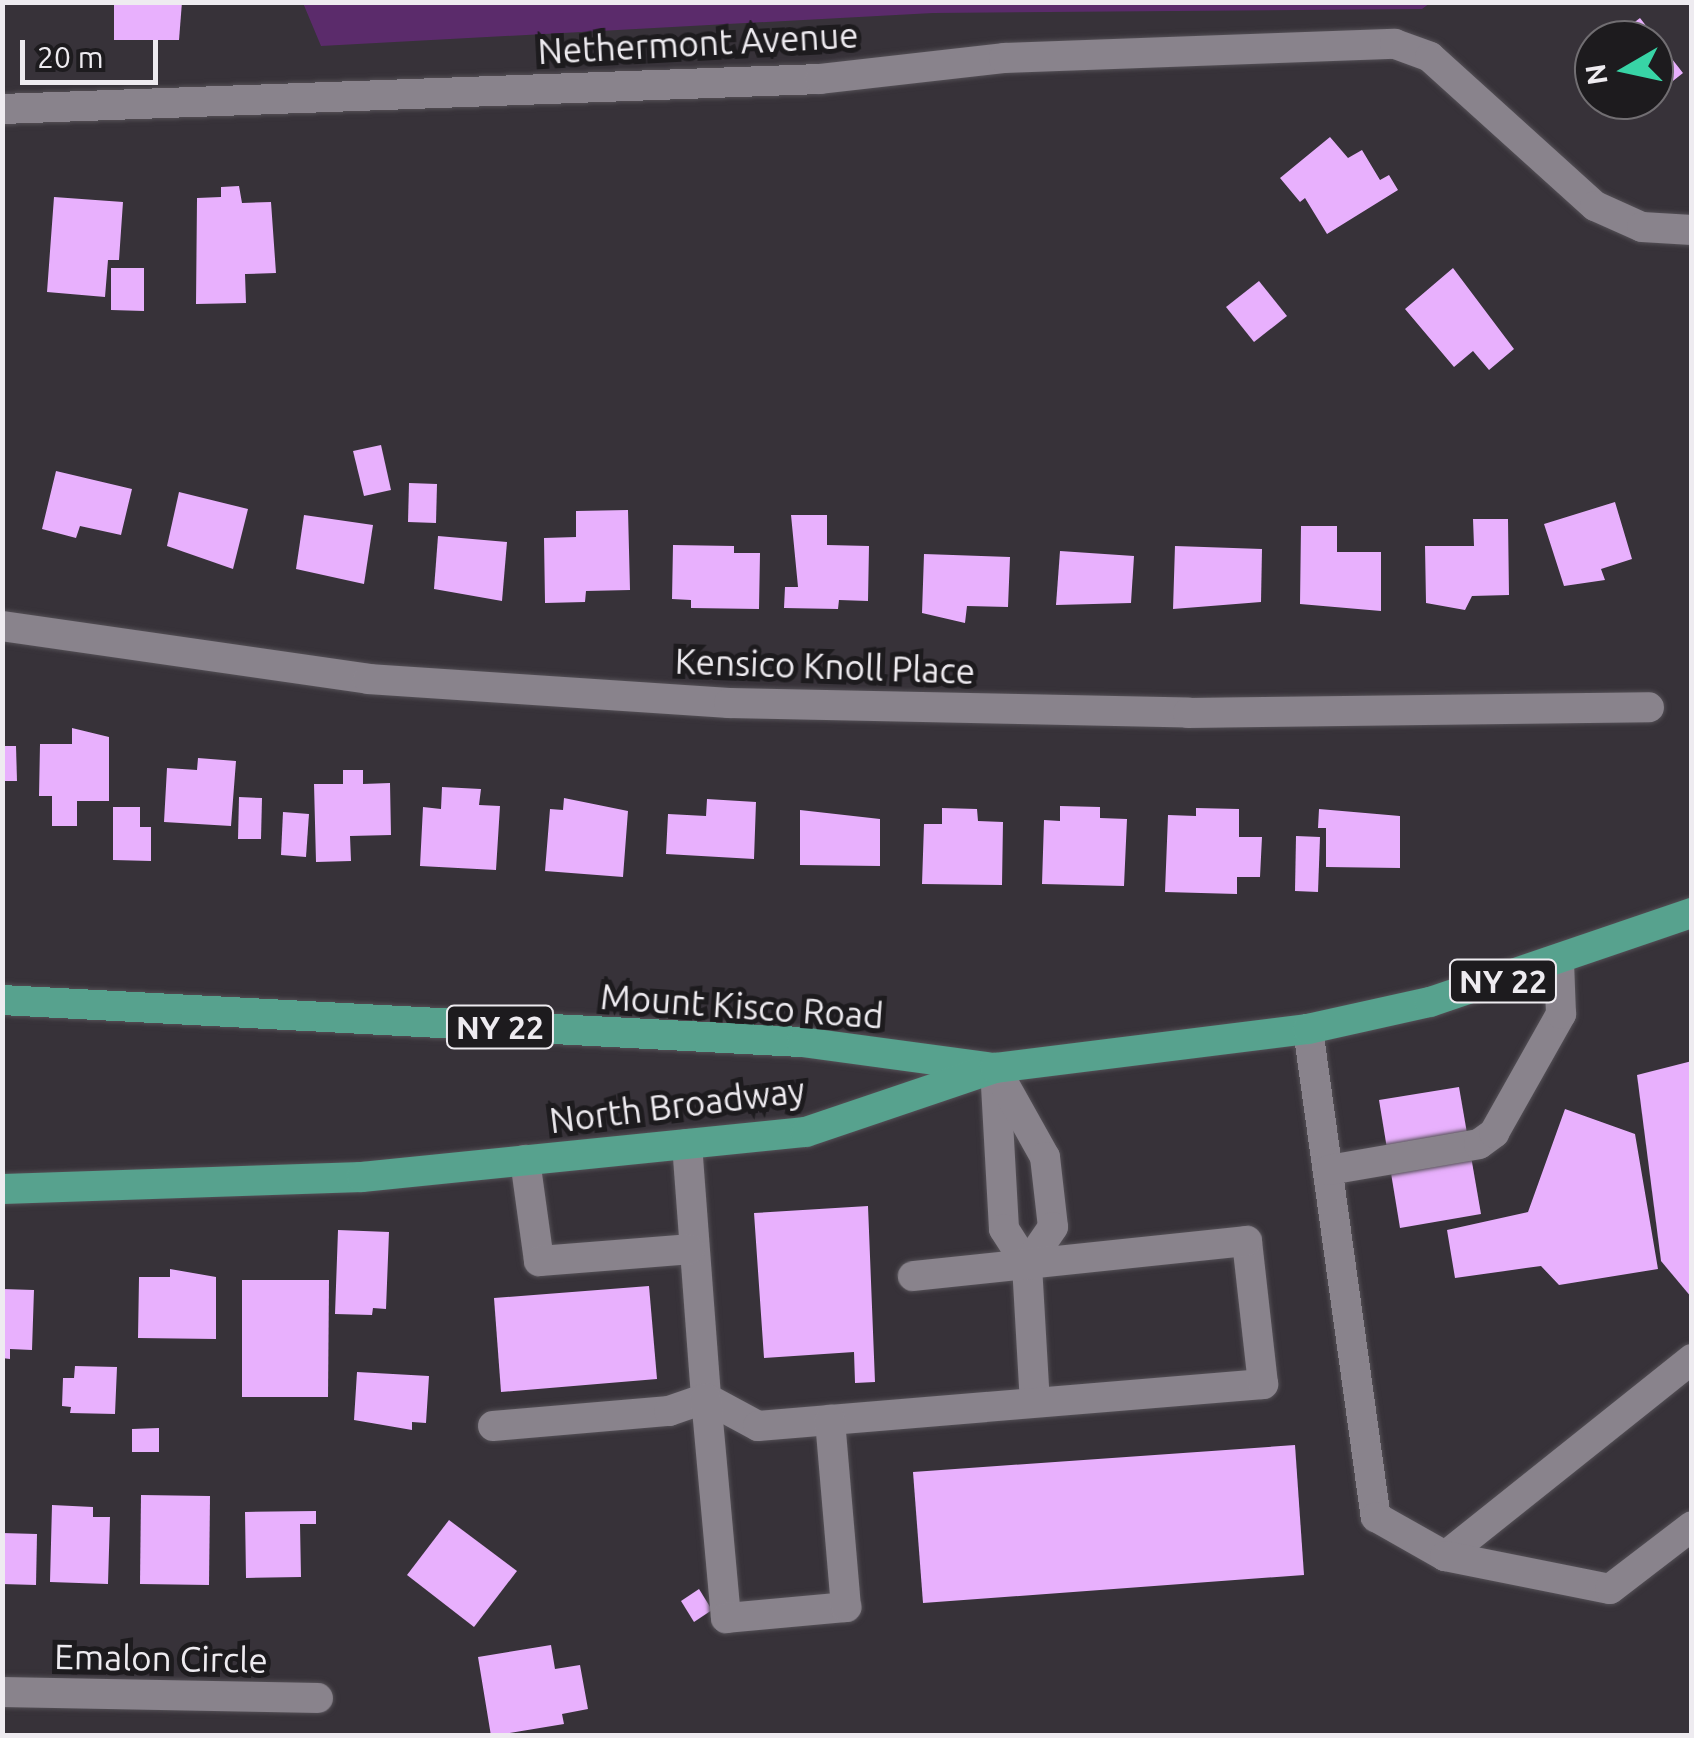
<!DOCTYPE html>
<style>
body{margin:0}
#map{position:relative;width:1694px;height:1738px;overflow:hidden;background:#373239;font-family:Ubuntu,sans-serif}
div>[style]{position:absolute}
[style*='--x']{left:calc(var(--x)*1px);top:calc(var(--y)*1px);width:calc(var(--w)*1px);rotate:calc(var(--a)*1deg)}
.green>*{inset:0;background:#5b2b6b}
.building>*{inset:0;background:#e8b0fd}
.roads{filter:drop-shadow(0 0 2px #545056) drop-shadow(0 0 2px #545056)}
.minor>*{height:30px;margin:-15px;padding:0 15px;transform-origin:15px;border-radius:15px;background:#89838c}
.major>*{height:30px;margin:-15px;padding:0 15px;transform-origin:15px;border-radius:15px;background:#57a28e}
span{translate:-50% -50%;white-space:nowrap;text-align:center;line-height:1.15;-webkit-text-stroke:10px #1d1b1e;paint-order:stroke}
.shield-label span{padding:2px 8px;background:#1d1b1e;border:2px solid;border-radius:8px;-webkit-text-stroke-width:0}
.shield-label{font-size:32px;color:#eeebf0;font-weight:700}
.street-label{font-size:35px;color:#eeebf0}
.frame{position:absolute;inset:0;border:5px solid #eeebf0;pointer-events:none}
.north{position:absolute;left:1574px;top:20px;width:100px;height:100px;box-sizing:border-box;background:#1d1b1e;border:2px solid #716e72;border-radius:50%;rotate:261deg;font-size:28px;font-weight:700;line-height:40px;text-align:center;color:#eeebf0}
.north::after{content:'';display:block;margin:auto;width:35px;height:45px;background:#38d4a6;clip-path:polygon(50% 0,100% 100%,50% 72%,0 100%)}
.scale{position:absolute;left:20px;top:40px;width:138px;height:45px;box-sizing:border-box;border:5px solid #eeebf0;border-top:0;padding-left:12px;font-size:30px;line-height:35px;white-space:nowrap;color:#eeebf0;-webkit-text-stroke:8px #1d1b1e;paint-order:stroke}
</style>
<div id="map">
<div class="green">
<i style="clip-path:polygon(303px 3px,1430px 3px,1422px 9px,933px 13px,321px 46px)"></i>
</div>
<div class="building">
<i style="clip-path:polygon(114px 2px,182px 2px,179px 40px,114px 40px)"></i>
<i style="clip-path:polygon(1640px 18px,1683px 73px,1654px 96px,1654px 40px,1611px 40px)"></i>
<i style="clip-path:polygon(1330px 137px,1348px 158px,1362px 150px,1380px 180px,1389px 175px,1398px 190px,1327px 234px,1305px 198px,1300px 202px,1280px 178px)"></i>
<i style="clip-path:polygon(239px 186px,242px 203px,271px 202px,276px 273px,245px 274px,246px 303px,196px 304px,197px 198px,221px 197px,221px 187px)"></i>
<i style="clip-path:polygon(54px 197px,123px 202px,119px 260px,108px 260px,105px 297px,47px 292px)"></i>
<i style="clip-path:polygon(111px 268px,144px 268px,144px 311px,111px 310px)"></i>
<i style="clip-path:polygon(1453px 268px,1514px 349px,1489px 370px,1473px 351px,1454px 367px,1405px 309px)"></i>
<i style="clip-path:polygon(1259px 281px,1287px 316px,1254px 342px,1226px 307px)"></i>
<i style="clip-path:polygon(381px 445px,391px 490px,364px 496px,353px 451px)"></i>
<i style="clip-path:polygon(56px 471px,132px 489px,121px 535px,80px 526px,76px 538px,42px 529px)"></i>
<i style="clip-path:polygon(409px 483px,437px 484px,436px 523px,408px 522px)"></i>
<i style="clip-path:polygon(179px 492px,248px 509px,233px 569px,167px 546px)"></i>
<i style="clip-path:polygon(1615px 502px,1632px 559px,1601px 569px,1605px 580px,1564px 586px,1544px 524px)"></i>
<i style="clip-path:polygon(628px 510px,630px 590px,586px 591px,585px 602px,545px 603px,544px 538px,576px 537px,576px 511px)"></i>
<i style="clip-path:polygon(304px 515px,373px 525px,364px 584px,296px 569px)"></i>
<i style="clip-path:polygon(791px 515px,827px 515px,827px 545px,869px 546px,868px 601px,839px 600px,838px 609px,784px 608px,785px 587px,798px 587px)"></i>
<i style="clip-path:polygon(1473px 519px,1508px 519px,1509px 595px,1472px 596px,1465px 610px,1426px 603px,1425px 546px,1474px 546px)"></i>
<i style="clip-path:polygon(1301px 526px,1337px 526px,1337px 552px,1381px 552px,1381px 611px,1300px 604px)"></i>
<i style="clip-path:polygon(438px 536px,507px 542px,502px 601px,434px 589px)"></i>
<i style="clip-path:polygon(673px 545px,734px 546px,734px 553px,760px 553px,759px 609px,691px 608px,691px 600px,672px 599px)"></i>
<i style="clip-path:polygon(1175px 546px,1262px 549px,1261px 602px,1173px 609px)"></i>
<i style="clip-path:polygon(1060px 551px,1134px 556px,1131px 603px,1056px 605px)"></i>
<i style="clip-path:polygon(924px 554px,1010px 557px,1008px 607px,967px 606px,965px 623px,922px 613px)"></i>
<i style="clip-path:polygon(72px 728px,109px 737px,109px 801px,77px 801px,77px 826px,52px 826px,52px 796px,39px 796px,40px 744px,72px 744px)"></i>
<i style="clip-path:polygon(2px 746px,16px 746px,17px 781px,2px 781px)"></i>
<i style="clip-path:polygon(198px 758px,236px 761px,231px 826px,164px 822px,167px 768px,197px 770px)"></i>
<i style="clip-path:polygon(343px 770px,363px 770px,363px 784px,390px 783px,391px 835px,350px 836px,351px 861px,316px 862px,314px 784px,343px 784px)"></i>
<i style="clip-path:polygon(442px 787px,481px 789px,479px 805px,500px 806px,496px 870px,420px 866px,423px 807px,441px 809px)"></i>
<i style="clip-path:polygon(239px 797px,262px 798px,261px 839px,238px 839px)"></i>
<i style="clip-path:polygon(564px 798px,628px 811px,623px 877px,545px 871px,550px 809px,563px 810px)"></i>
<i style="clip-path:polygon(707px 799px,756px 802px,754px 859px,666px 854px,668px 814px,706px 816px)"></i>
<i style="clip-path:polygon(1060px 806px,1100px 807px,1100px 818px,1127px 819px,1124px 886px,1042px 884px,1044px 820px,1060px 821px)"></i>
<i style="clip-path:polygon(113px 807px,140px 807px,140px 827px,151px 827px,151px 861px,113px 860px)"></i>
<i style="clip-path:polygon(942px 808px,977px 809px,978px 821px,1003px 822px,1002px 885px,922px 884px,924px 824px,942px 824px)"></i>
<i style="clip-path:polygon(1196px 808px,1239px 809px,1239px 837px,1262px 837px,1260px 877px,1237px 877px,1237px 894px,1165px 892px,1168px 815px,1196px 816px)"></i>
<i style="clip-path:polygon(1319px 809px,1400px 816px,1400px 868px,1326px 867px,1326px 828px,1318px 828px)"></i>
<i style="clip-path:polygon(800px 810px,880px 819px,880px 866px,800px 865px)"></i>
<i style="clip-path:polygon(283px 812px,309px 814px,306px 857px,281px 855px)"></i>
<i style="clip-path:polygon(1296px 836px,1320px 837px,1318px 892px,1295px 891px)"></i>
<i style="clip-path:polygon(1692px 1061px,1692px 1298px,1661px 1261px,1637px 1075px)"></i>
<i style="clip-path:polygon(1459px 1087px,1481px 1214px,1400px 1228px,1379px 1100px)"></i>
<i style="clip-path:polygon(1565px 1109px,1635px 1134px,1658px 1269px,1559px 1285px,1541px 1266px,1455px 1278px,1447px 1230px,1528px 1212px)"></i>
<i style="clip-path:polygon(868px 1206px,875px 1382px,855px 1383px,854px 1352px,764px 1358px,754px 1213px)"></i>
<i style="clip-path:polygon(338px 1230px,389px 1232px,386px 1309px,373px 1308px,372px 1315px,335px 1314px)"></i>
<i style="clip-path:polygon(170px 1269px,216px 1277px,216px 1339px,138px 1338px,139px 1277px,170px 1277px)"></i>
<i style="clip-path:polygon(242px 1280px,329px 1280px,328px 1397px,242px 1397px)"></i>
<i style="clip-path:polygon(649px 1286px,657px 1379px,501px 1392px,494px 1298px)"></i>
<i style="clip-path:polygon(2px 1289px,34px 1290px,32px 1350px,10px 1349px,10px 1359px,2px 1358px)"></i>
<i style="clip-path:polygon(75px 1366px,117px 1367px,115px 1414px,70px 1413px,71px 1407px,62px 1406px,63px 1378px,74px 1378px)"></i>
<i style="clip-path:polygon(357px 1372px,429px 1376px,426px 1423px,412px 1422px,412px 1430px,354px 1420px)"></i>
<i style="clip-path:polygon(159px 1428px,159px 1452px,132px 1452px,132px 1429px)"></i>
<i style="clip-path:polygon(1295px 1445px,1304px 1575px,923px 1603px,913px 1472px)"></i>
<i style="clip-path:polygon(141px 1495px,210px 1496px,209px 1585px,140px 1584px)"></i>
<i style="clip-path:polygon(52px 1505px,93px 1507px,93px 1517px,110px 1517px,108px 1584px,50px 1582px)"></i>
<i style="clip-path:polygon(316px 1511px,316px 1524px,300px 1524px,301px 1577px,246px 1578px,245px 1512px)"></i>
<i style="clip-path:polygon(449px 1520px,517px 1571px,474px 1627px,407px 1575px)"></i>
<i style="clip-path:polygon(2px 1533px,37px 1534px,36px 1585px,2px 1584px)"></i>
<i style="clip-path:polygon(699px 1589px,712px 1610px,694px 1622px,681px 1601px)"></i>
<i style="clip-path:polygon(551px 1645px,555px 1669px,580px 1665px,588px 1709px,562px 1714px,564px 1724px,491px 1736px,478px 1657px)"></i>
</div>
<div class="roads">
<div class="minor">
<i style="--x:2;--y:109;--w:819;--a:-2.1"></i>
<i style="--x:820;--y:79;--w:185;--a:-6.5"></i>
<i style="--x:1004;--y:58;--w:391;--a:-2.1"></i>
<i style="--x:1395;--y:44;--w:37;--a:20"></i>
<i style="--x:1430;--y:57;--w:222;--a:42.1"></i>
<i style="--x:1595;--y:206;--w:51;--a:24.1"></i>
<i style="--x:1642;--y:227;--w:50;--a:3.4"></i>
<i style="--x:2;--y:626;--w:370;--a:8.2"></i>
<i style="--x:368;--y:679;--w:362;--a:3.8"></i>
<i style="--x:729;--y:703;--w:459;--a:1.2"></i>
<i style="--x:1188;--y:713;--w:461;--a:-0.7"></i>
<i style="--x:1308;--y:1029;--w:493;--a:82.1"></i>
<i style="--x:1376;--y:1517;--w:79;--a:29.5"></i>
<i style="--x:995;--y:1068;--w:161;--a:86.8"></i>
<i style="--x:1004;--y:1229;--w:43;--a:57.4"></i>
<i style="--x:1027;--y:1265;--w:137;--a:86.7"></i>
<i style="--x:998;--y:1073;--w:96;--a:60.8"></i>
<i style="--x:1045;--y:1157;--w:70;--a:83.5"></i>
<i style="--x:1053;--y:1227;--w:46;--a:124.4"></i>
<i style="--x:687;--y:1144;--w:255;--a:85.7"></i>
<i style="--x:706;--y:1398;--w:59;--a:28.3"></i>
<i style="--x:758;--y:1426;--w:507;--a:-4.75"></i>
<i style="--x:1263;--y:1384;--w:144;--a:-96.4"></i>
<i style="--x:1247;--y:1241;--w:336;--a:174"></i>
<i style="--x:525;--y:1160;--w:102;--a:82.1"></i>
<i style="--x:539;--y:1261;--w:151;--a:-4.5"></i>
<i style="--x:1329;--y:1170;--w:152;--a:-9.8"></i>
<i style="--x:1479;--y:1144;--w:19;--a:-36"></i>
<i style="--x:1494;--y:1133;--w:137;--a:-60.6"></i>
<i style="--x:1561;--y:1014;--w:52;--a:-92.2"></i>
<i style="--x:1692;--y:1359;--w:316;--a:141.4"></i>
<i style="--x:1445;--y:1556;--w:168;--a:11.3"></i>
<i style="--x:1610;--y:1589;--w:103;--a:-37.5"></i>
<i style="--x:493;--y:1426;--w:177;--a:-4.9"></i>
<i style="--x:669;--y:1411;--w:39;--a:-19"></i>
<i style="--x:706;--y:1398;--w:221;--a:84.8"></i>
<i style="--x:726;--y:1618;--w:121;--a:-5.2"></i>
<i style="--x:846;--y:1607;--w:188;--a:-94.9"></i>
<i style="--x:2;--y:1692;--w:316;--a:1.1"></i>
</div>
<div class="major">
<i style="--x:2;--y:1000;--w:801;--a:3.01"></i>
<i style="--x:802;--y:1042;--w:187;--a:7.7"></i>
<i style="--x:2;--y:1189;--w:360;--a:-1.9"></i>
<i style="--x:362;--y:1177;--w:446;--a:-5.8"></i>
<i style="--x:806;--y:1132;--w:200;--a:-18.7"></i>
<i style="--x:995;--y:1068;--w:315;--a:-7.1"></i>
<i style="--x:1308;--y:1029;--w:125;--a:-12.5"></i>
<i style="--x:1430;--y:1002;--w:277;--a:-18.8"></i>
</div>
</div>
<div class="shield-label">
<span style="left:1503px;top:981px">NY 22</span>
<span style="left:500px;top:1027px">NY 22</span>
</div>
<div class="street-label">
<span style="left:698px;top:43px;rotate:-3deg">Nethermont Avenue</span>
<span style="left:825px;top:666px;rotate:2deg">Kensico Knoll Place</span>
<span style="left:742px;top:1006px;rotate:4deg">Mount Kisco Road</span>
<span style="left:677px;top:1105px;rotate:-7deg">North Broadway</span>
<span style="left:161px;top:1658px;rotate:1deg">Emalon Circle</span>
</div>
<div class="frame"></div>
<div class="north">N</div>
<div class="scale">20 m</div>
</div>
